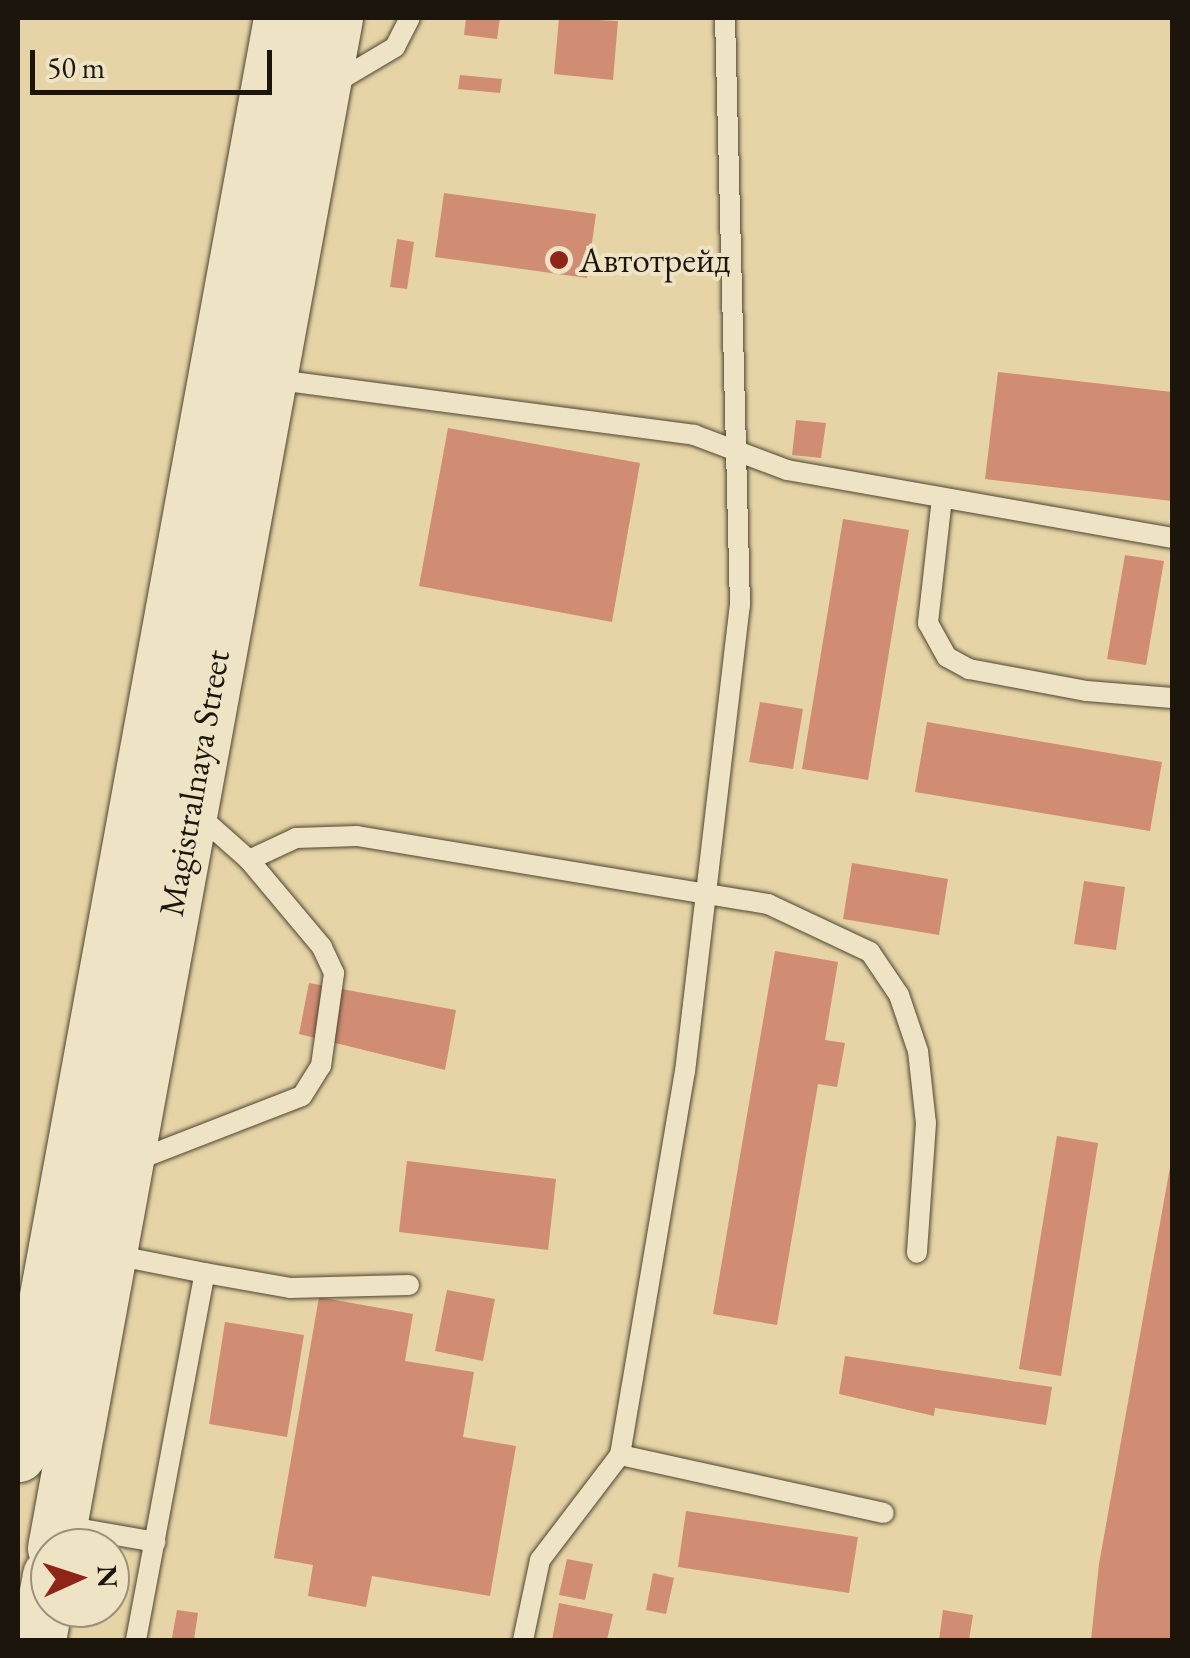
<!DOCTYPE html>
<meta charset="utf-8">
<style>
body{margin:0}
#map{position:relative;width:1190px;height:1658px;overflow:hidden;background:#e6d4a6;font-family:"EB Garamond",serif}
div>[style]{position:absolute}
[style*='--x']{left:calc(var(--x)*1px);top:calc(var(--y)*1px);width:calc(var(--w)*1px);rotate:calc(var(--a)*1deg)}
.building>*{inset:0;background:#d08d73}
.roads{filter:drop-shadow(0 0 2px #4e4532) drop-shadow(0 0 2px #4e4532)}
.service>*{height:20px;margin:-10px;padding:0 10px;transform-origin:10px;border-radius:10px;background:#efe3c5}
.secondary>*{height:55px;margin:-27.5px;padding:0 27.5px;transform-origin:27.5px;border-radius:27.5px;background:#efe3c5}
.dots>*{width:28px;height:28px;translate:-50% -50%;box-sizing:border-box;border:5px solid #efe3c5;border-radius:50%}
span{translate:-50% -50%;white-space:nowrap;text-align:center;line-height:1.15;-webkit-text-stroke:8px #efe3c5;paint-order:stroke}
.poi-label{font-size:35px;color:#1c150b}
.left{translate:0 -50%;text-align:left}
.street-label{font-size:35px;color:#1c150b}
.frame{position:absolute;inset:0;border:20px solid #1c150b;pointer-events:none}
.north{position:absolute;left:30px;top:1528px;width:100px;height:100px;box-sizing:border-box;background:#efe3c5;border:2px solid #9b917b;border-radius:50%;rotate:87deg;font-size:28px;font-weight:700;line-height:40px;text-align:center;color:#1c150b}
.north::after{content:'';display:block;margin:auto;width:35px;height:45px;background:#8f2418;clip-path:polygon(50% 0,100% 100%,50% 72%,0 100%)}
.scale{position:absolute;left:30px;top:50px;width:242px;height:45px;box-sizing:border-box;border:5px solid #1c150b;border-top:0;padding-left:12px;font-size:30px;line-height:35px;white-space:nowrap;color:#1c150b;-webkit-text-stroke:8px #efe3c5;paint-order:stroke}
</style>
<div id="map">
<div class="building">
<i style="clip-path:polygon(466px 18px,500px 18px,497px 39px,464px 35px)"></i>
<i style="clip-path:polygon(559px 18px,618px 21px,613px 80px,554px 74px)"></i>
<i style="clip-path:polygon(460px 75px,502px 79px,500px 93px,458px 89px)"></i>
<i style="clip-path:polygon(444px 193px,596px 214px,587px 278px,435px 257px)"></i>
<i style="clip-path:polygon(397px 239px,414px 242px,407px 289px,390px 287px)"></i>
<i style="clip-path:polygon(998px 372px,1172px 392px,1172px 501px,985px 479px)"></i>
<i style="clip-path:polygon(796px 420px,826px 423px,821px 458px,792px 455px)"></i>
<i style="clip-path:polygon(448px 428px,640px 463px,612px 622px,419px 586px)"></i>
<i style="clip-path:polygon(843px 519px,909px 530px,868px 780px,802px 769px)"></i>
<i style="clip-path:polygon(1125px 555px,1164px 561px,1146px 665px,1107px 659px)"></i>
<i style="clip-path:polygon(760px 702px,803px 709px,793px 769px,749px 762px)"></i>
<i style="clip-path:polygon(927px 722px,1162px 762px,1150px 831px,915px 792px)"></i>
<i style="clip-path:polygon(852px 863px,948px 879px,939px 935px,843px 919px)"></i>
<i style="clip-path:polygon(1084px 881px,1125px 887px,1116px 950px,1074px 944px)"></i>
<i style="clip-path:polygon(775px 951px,838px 962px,825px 1040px,845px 1043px,837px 1087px,818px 1084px,777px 1325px,713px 1314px)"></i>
<i style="clip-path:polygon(309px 983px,456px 1010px,445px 1070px,299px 1034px)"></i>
<i style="clip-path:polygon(1057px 1136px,1098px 1143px,1061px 1376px,1019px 1369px)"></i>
<i style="clip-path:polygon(1172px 1156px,1172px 1640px,1091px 1640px,1099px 1564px)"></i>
<i style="clip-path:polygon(407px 1161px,556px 1179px,548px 1250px,399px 1232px)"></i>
<i style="clip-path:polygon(447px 1290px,495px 1299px,483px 1361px,435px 1351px)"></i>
<i style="clip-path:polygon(319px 1297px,413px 1314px,405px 1361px,474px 1372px,463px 1437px,516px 1446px,490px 1596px,372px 1576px,366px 1607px,308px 1596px,313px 1565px,274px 1558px)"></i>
<i style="clip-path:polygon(225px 1322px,304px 1335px,287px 1437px,209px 1424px)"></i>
<i style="clip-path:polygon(845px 1356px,1052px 1387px,1046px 1425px,935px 1408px,934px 1416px,839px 1394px)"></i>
<i style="clip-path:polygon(686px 1511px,858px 1537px,849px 1593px,678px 1567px)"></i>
<i style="clip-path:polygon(567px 1559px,593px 1564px,585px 1600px,559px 1595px)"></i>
<i style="clip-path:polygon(653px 1573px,674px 1578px,666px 1614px,646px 1610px)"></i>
<i style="clip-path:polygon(559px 1603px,613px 1614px,607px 1640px,552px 1640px)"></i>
<i style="clip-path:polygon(177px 1610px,198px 1613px,194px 1640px,172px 1638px)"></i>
<i style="clip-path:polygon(943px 1610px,973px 1615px,969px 1640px,939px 1640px)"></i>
</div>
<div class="roads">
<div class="service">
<i style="--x:328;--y:87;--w:78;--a:-30.8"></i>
<i style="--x:395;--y:47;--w:33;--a:-63"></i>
<i style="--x:270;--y:379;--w:428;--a:7.5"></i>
<i style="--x:694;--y:435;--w:99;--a:20.6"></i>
<i style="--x:787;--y:470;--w:391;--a:10"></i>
<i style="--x:942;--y:498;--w:126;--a:96.4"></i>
<i style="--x:928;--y:623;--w:39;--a:61"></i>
<i style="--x:947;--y:657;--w:25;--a:29"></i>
<i style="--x:969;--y:669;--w:120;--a:10.6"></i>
<i style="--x:1087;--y:691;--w:85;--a:4.7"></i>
<i style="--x:249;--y:860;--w:52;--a:-25.1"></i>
<i style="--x:296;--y:838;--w:61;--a:-1.9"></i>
<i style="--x:357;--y:836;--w:417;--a:9.4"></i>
<i style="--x:768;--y:904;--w:113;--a:25.2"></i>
<i style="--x:870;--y:952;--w:52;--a:56"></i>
<i style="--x:899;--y:995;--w:59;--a:71.3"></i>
<i style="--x:918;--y:1051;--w:72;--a:83.7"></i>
<i style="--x:926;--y:1123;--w:130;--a:94"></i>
<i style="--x:132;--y:1162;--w:182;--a:-21.2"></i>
<i style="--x:302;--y:1096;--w:36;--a:-58"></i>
<i style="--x:321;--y:1066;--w:94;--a:-82"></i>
<i style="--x:334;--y:973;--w:29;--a:-115"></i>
<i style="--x:322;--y:947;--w:114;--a:-130"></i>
<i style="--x:249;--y:860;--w:72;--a:-138.4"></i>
<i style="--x:109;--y:1254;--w:98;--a:11.2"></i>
<i style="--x:620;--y:1455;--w:270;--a:12.4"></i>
<i style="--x:59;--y:1525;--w:98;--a:9.9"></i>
<i style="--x:136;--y:1640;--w:373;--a:-79.4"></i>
<i style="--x:205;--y:1273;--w:86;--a:10"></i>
<i style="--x:290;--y:1288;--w:119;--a:-1.4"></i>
<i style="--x:523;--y:1640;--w:82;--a:-78"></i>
<i style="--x:540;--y:1560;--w:132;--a:-52.7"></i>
<i style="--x:620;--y:1455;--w:388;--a:-80.4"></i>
<i style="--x:685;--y:1072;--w:469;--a:-83.3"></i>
<i style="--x:740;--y:606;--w:588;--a:-91.46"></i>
</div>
<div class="secondary">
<i style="--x:18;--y:1454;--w:1460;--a:-79.62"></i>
<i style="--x:55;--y:1548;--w:1555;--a:-79.63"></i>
<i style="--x:38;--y:1640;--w:66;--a:-79.5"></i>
</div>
</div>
<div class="dots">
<i style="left:559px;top:260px;background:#8f2418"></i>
</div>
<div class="poi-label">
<span class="left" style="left:579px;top:260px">Автотрейд</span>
</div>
<div class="street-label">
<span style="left:194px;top:783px;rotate:-80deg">Magistralnaya Street</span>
</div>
<div class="frame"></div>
<div class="north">N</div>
<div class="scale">50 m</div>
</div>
